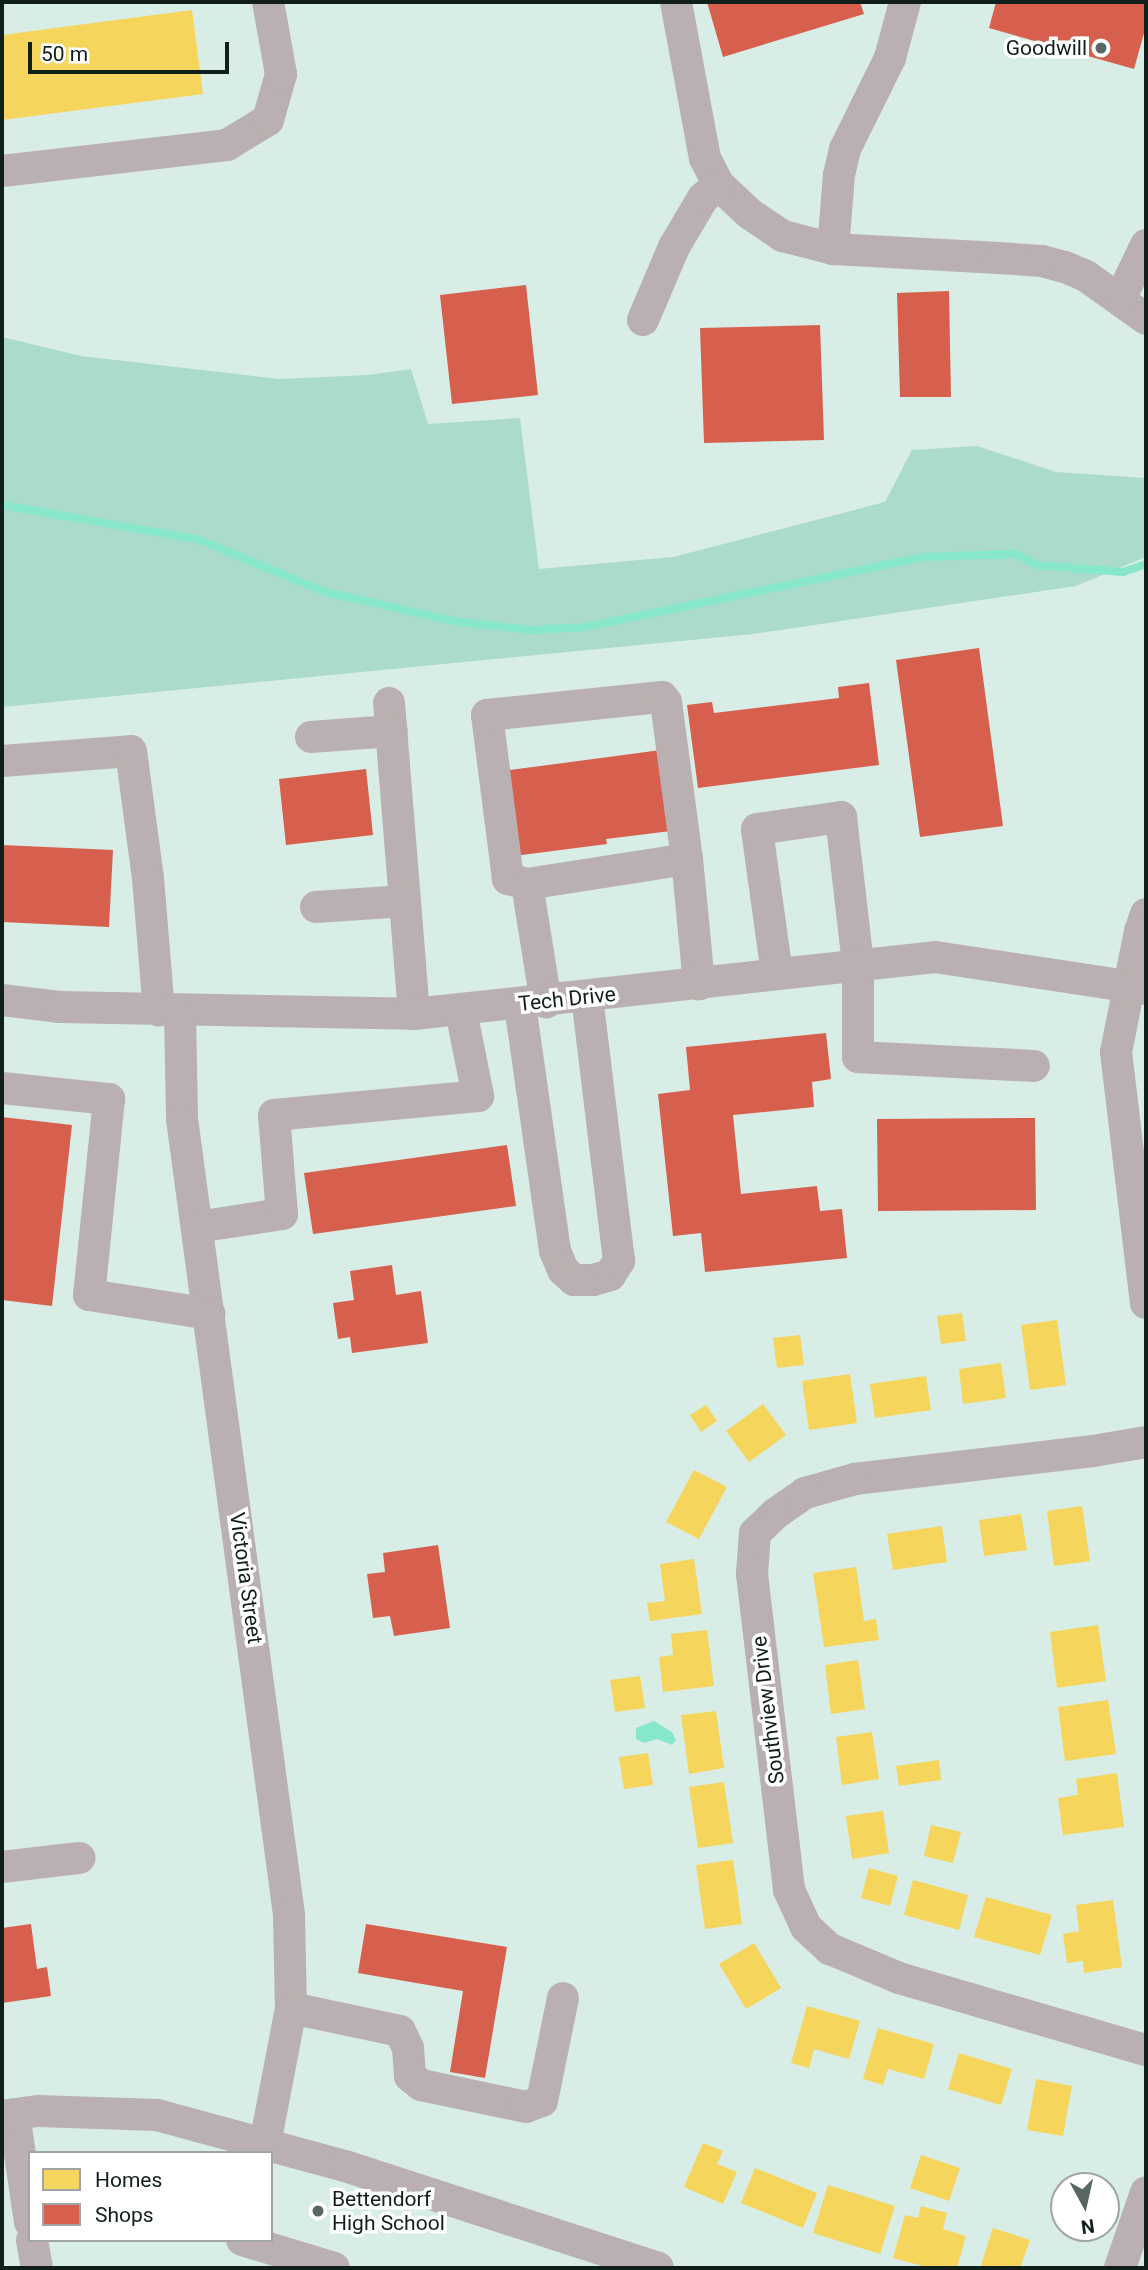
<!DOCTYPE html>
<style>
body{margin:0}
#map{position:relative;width:1148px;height:2270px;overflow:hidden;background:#d8ede5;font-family:Roboto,sans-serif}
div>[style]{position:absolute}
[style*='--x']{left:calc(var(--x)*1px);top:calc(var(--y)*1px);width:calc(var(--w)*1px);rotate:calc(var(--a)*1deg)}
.green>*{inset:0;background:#abdccb}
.water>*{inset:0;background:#86e7ca}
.homes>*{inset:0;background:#f6d55c}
.shops>*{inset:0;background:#d6604d}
.stream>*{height:8px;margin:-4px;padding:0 4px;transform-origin:4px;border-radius:4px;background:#86e7ca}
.minor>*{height:32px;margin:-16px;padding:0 16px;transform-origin:16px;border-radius:16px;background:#bbb0b1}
.dots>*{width:19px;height:19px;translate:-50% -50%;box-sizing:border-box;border:4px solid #fff;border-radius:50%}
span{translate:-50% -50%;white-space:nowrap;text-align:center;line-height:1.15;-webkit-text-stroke:7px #fff;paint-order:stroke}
.poi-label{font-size:21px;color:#111f1a}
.right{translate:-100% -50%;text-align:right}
.left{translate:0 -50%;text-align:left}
.street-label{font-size:21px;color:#111f1a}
.frame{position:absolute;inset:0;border:4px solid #111f1a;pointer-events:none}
.legend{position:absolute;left:28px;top:2151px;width:245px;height:91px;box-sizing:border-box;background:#fff;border:2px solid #a0a5a3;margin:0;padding:9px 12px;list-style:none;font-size:21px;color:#111f1a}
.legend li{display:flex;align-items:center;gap:14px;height:35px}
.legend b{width:35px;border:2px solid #a0a5a3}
.north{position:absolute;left:1050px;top:2172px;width:70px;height:70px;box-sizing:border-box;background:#fff;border:2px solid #a0a5a3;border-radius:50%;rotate:172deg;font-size:19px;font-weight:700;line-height:28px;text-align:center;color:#111f1a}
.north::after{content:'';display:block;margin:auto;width:24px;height:32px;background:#576761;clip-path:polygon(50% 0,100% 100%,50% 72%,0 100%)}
.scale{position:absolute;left:28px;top:42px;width:201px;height:32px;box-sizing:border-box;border:4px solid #111f1a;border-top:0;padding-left:9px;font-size:21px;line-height:24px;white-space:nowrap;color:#111f1a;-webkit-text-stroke:5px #fff;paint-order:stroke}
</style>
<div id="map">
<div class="green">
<i style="clip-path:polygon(2px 337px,81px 356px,279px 379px,368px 375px,411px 369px,428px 424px,520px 418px,539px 569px,673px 557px,885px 502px,912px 450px,977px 446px,1056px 472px,1146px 478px,1146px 557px,1076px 586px,753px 634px,2px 707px)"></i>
</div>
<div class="water">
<i style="clip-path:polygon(654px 1721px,672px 1732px,676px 1740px,672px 1745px,657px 1739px,644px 1743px,636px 1739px,636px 1728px)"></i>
</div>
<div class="homes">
<i style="clip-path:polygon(192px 10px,203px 94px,2px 120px,2px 35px)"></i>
<i style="clip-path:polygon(962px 1313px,966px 1341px,941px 1344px,937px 1316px)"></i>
<i style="clip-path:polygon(1057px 1320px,1066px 1385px,1030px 1390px,1021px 1325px)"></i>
<i style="clip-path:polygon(800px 1335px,804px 1365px,777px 1368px,773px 1338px)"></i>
<i style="clip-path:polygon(1001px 1363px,1006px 1398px,963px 1404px,959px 1369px)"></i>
<i style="clip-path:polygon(850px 1374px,857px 1423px,809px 1430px,802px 1381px)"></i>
<i style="clip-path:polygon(926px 1376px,931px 1410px,875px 1418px,870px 1384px)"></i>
<i style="clip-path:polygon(763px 1404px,786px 1435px,749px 1462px,726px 1431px)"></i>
<i style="clip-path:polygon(706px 1405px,717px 1421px,701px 1432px,690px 1415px)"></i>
<i style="clip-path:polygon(694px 1470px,727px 1487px,699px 1539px,666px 1522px)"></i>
<i style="clip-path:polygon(1082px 1506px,1090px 1561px,1054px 1566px,1047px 1511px)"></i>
<i style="clip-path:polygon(1021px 1514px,1027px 1550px,984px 1556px,979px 1520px)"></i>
<i style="clip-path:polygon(942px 1526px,947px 1562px,893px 1570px,887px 1534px)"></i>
<i style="clip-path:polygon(694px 1559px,702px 1614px,650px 1621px,647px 1603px,665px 1601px,660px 1564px)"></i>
<i style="clip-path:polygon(856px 1567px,864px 1621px,876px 1619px,879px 1640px,824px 1647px,813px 1573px)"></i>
<i style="clip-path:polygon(1098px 1625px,1106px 1681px,1057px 1688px,1050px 1632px)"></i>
<i style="clip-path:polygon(707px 1630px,714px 1686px,663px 1692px,659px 1657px,673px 1655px,671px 1634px)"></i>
<i style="clip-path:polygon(858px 1660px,865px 1709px,831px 1714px,825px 1665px)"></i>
<i style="clip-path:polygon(640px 1676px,645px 1708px,615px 1712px,610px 1680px)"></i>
<i style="clip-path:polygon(1108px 1700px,1116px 1754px,1065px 1761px,1058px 1707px)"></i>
<i style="clip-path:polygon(716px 1711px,724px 1768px,689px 1774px,681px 1715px)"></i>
<i style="clip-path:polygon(872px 1732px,879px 1779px,842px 1785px,836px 1737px)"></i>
<i style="clip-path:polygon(648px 1753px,653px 1785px,624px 1789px,619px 1757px)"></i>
<i style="clip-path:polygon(939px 1760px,941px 1780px,899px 1786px,896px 1766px)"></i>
<i style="clip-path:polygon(1117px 1773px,1124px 1827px,1063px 1835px,1058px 1798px,1078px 1795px,1076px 1779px)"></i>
<i style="clip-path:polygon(724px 1782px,733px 1843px,698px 1848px,689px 1787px)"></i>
<i style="clip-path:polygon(883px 1811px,889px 1853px,852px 1859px,846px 1816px)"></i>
<i style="clip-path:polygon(931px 1825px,961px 1832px,953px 1863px,924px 1856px)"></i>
<i style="clip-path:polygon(733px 1860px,742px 1924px,705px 1929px,696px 1865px)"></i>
<i style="clip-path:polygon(869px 1868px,898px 1876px,890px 1906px,861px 1898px)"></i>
<i style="clip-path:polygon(913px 1880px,968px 1895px,959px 1930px,904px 1915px)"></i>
<i style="clip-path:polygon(986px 1897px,1052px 1915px,1040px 1955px,974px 1937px)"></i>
<i style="clip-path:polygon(1113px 1900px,1122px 1967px,1084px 1973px,1083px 1961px,1067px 1963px,1063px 1934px,1079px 1931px,1076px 1905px)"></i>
<i style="clip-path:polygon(754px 1943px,781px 1988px,746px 2009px,719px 1964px)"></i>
<i style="clip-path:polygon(807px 2006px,860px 2021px,849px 2059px,814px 2049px,809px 2068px,791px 2063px)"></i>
<i style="clip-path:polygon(878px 2028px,934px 2044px,924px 2079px,888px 2069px,883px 2085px,863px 2079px)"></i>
<i style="clip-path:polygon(959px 2053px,1012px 2069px,1001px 2105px,948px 2089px)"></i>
<i style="clip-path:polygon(1036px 2079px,1072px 2086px,1063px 2136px,1027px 2130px)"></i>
<i style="clip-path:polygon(703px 2143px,723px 2151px,717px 2164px,737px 2172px,723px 2204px,684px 2187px)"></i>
<i style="clip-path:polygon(921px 2155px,960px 2168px,949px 2201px,910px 2188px)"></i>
<i style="clip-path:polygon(755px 2168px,817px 2193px,803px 2228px,741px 2203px)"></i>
<i style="clip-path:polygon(828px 2185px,895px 2206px,880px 2254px,813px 2233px)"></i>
<i style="clip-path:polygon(921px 2206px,947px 2213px,943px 2229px,966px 2236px,957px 2268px,930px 2268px,893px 2258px,905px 2215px,918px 2218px)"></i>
<i style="clip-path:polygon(993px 2228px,1030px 2240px,1020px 2268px,980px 2268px)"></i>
</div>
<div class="shops">
<i style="clip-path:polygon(707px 2px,860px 2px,864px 14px,723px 57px)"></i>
<i style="clip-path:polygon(996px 2px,1146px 2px,1146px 26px,1134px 69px,989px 28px)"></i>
<i style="clip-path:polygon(526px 285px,538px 395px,452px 404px,440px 295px)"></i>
<i style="clip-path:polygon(949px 291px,951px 397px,900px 397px,897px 293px)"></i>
<i style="clip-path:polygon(820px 325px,824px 440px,704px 443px,700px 328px)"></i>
<i style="clip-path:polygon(979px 648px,1003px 826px,920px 837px,896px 660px)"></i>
<i style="clip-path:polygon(869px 683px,879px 765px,698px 788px,687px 705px,712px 702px,714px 713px,839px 698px,838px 687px)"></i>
<i style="clip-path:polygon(661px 750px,671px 831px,606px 839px,607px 844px,514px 856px,503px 771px)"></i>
<i style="clip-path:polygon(366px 769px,373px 835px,286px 845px,279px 779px)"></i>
<i style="clip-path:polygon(2px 845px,113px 850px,109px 927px,2px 922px)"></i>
<i style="clip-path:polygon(826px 1033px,831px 1079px,812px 1082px,814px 1107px,733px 1115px,741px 1194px,817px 1186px,820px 1211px,842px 1209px,847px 1258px,705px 1272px,701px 1233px,673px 1236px,658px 1094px,690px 1090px,686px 1047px)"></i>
<i style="clip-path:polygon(2px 1117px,72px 1125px,52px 1306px,2px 1300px)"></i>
<i style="clip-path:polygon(1035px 1118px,1036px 1210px,878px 1211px,877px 1119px)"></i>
<i style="clip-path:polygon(507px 1145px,516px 1206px,313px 1234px,304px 1173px)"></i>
<i style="clip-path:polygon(392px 1265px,396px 1295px,421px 1291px,428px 1343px,352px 1353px,350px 1337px,338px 1339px,333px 1303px,354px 1300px,350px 1271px)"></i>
<i style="clip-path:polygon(438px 1545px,450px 1628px,394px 1636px,390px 1616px,373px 1618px,367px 1574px,385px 1572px,383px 1553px)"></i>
<i style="clip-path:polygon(31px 1924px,37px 1969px,47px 1967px,51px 1996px,2px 2003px,2px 1928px)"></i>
<i style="clip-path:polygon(366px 1924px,507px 1947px,485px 2078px,450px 2072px,463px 1991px,358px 1973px)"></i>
</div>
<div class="stream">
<i style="--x:2;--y:505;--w:201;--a:10"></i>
<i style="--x:200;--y:540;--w:135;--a:22.6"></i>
<i style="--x:325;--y:592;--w:136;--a:12.7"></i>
<i style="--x:458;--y:622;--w:73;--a:6.3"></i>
<i style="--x:531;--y:630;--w:54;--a:-3.2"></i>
<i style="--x:585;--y:627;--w:345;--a:-11.7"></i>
<i style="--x:923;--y:557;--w:93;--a:-1.8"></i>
<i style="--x:1016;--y:554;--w:24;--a:28"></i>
<i style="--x:1037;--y:565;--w:86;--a:4.7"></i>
<i style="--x:1123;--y:572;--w:24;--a:-19"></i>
</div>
<div class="minor">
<i style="--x:676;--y:2;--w:159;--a:79.5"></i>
<i style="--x:705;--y:158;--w:30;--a:63"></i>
<i style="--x:719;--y:185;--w:42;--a:43.1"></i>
<i style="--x:750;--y:214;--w:40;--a:34"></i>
<i style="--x:783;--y:236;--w:52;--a:14.6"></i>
<i style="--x:833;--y:249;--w:166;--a:3.1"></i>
<i style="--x:999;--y:258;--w:43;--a:4"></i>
<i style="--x:1042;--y:261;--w:24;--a:15"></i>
<i style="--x:1065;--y:267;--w:23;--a:23"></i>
<i style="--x:1086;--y:276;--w:74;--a:35.6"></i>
<i style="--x:2;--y:171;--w:226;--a:-6.6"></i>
<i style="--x:227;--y:145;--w:48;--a:-31.4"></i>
<i style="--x:268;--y:120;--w:48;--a:-74.2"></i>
<i style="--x:281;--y:74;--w:73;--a:-100.2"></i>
<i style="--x:833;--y:249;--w:74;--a:-85.4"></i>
<i style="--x:839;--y:175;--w:27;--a:-77"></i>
<i style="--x:845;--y:149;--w:102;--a:-63.7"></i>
<i style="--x:890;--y:58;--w:58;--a:-75"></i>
<i style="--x:1120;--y:299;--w:60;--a:-64.3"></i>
<i style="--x:643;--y:320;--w:79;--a:-67"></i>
<i style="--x:674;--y:247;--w:57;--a:-59.4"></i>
<i style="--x:703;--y:198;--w:21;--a:-39"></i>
<i style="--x:389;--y:703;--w:312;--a:85.4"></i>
<i style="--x:311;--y:737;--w:81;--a:-4.2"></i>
<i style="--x:2;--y:761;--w:129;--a:-4.4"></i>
<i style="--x:131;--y:751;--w:128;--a:82.4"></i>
<i style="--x:148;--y:878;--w:133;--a:85.3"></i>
<i style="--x:687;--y:859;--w:162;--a:171.1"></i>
<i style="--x:527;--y:884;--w:20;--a:-165"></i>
<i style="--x:508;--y:879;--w:165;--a:-97.3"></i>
<i style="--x:487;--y:715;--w:176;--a:-5.9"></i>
<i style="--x:662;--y:697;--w:6;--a:51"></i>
<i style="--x:666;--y:702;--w:158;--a:82.4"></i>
<i style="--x:687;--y:859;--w:126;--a:84.5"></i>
<i style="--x:527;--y:884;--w:120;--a:80.9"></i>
<i style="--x:316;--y:907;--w:89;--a:-3.9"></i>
<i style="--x:1146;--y:914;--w:18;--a:109"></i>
<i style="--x:1140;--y:931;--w:123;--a:101.2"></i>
<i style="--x:1116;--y:1052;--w:253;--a:83.2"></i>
<i style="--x:777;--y:974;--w:146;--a:-97.9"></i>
<i style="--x:757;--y:829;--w:85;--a:-8.1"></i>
<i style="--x:841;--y:817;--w:148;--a:83.4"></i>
<i style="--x:858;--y:964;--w:93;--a:90"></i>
<i style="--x:858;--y:1057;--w:176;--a:2.9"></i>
<i style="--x:2;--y:1000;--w:57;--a:7"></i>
<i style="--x:59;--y:1007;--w:355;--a:1.1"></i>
<i style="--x:414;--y:1014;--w:524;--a:-6.24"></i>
<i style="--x:935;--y:957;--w:213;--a:8.6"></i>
<i style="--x:520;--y:1005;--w:248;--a:81.9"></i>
<i style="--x:555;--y:1251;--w:21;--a:67"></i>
<i style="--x:563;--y:1270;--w:15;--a:42"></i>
<i style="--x:574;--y:1280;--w:19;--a:0"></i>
<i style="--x:593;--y:1280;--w:18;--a:-16"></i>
<i style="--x:610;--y:1275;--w:17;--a:-57"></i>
<i style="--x:619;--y:1261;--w:265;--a:-96.9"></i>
<i style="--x:180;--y:1012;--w:107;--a:88.9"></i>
<i style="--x:182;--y:1119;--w:803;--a:82.34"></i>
<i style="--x:289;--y:1915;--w:93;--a:88.8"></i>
<i style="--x:291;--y:2008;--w:138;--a:100.8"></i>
<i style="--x:2;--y:1088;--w:108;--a:5.9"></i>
<i style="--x:109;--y:1099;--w:197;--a:95.8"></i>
<i style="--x:89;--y:1295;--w:122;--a:8.9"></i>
<i style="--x:197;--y:1227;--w:86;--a:-8.7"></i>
<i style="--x:282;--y:1214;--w:99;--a:-94.6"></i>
<i style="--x:274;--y:1115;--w:205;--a:-5.3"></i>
<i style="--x:478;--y:1096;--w:87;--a:-101.3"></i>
<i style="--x:1146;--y:1442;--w:54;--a:170.4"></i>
<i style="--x:1093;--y:1451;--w:240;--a:173.3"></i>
<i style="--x:855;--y:1479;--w:52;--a:164.4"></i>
<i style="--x:805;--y:1493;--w:37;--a:145"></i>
<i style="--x:775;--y:1514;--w:28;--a:136"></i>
<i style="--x:755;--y:1533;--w:41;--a:94.2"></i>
<i style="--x:752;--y:1574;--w:318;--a:83.3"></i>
<i style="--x:789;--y:1890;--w:41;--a:65.3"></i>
<i style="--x:806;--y:1927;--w:33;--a:43"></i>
<i style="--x:830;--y:1949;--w:75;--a:22.8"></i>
<i style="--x:899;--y:1978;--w:257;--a:16.3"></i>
<i style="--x:2;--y:1867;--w:78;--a:-6.7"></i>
<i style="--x:291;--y:2008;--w:111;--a:11.9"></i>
<i style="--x:400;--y:2031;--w:19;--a:65"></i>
<i style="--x:408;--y:2048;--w:28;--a:86"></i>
<i style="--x:410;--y:2076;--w:14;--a:39"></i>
<i style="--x:421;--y:2085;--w:107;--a:11.8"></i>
<i style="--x:526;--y:2107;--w:17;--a:-21"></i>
<i style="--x:542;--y:2101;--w:105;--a:-78.5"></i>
<i style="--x:14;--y:2114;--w:109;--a:81.6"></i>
<i style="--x:2;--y:2116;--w:36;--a:-8"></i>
<i style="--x:38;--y:2111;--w:119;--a:1.9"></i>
<i style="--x:157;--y:2115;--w:195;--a:15.2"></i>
<i style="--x:345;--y:2166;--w:329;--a:18"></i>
<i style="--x:32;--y:2240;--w:28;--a:80"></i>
<i style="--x:242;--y:2240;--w:96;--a:16.9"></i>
<i style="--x:1120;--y:2268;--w:80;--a:-71.1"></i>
</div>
<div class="dots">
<i style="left:1101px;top:48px;background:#576761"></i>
<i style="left:318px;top:2211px;background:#576761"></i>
</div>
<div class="poi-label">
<span class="right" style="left:1087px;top:48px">Goodwill</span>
<span class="left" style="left:332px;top:2211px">Bettendorf<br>High School</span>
</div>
<div class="street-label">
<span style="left:567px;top:999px;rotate:-6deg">Tech Drive</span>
<span style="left:246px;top:1578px;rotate:82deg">Victoria Street</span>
<span style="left:768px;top:1710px;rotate:-97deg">Southview Drive</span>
</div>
<div class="frame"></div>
<ul class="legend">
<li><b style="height:19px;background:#f6d55c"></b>Homes</li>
<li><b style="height:19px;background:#d6604d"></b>Shops</li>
</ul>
<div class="north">N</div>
<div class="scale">50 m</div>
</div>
